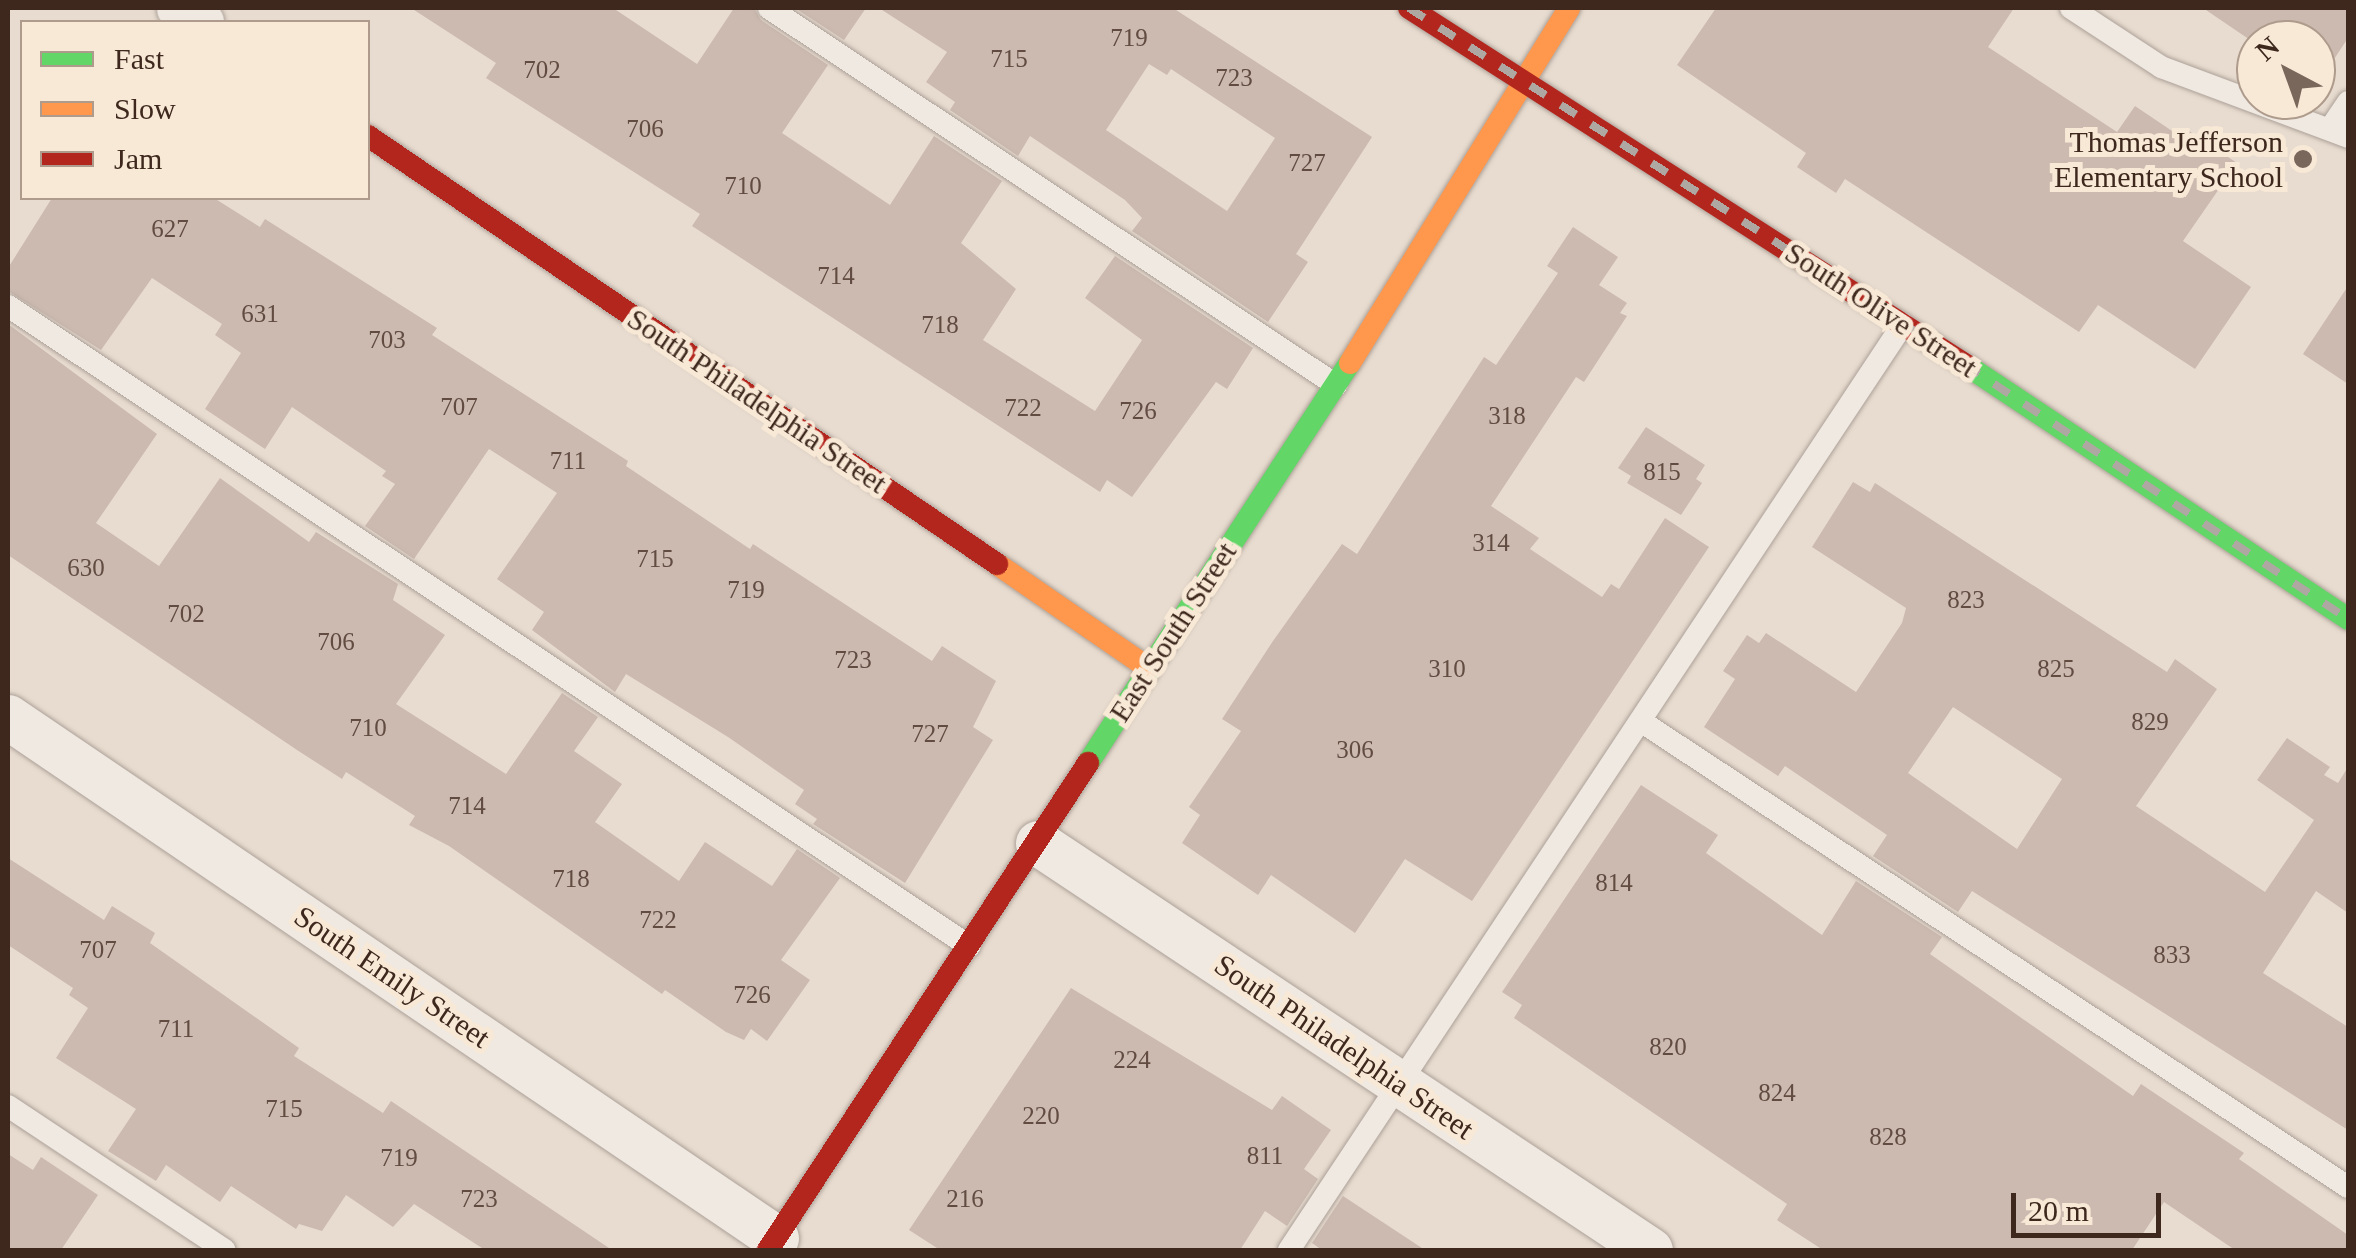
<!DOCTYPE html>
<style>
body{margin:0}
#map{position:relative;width:2356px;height:1258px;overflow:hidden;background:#e8dcd0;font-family:Georgia,serif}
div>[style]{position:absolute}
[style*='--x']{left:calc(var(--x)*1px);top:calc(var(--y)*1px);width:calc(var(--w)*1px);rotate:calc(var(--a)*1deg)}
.building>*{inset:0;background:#ccbab0}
.roads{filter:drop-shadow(0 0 2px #ada198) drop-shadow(0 0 2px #ada198)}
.lane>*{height:22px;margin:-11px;padding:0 11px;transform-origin:11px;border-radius:11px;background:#efe9e2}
.street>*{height:45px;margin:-22.5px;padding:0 22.5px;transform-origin:22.5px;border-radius:22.5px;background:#efe9e2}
.fast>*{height:22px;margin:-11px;padding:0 11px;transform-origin:11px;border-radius:11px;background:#63d668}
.slow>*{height:22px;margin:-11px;padding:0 11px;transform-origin:11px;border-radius:11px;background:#ff974d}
.jam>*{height:22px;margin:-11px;padding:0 11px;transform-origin:11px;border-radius:11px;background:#b3261e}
.rail>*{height:8px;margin-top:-4px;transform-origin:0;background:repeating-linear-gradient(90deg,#afa7a1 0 18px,transparent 0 36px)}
.dots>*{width:28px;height:28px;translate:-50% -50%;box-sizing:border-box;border:5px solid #f8e8d6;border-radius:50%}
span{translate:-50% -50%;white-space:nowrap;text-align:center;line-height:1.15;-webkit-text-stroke:10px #f8e8d6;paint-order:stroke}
.number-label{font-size:25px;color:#624c42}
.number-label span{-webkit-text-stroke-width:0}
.poi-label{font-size:30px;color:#3e281e}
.right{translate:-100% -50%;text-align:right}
.street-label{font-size:30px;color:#3e281e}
.frame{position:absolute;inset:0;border:10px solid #3e281e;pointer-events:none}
.legend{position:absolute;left:20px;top:20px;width:350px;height:180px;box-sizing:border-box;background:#f8e8d6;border:2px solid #ae9b8c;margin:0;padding:12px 18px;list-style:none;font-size:30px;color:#3e281e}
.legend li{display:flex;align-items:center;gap:20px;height:50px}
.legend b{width:50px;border:2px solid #ae9b8c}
.north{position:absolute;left:2236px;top:20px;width:100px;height:100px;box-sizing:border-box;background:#f8e8d6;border:2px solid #ae9b8c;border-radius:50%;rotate:319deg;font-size:28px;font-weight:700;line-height:40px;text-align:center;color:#3e281e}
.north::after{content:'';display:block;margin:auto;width:35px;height:45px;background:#7a675c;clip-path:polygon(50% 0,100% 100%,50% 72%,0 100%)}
.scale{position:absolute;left:2011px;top:1193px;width:150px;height:45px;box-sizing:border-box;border:5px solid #3e281e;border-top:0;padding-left:12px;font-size:30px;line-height:35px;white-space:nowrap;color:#3e281e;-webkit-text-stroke:8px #f8e8d6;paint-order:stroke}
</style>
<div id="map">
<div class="building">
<i style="clip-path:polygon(411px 8px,613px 8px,697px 64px,734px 8px,754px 8px,761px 20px,828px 65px,782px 133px,890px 205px,934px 136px,1002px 181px,961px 243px,1016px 289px,983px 340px,1095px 411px,1142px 340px,1085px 298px,1115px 256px,1253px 348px,1227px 389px,1216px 382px,1132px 497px,1107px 480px,1100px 492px,692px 226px,700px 214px,486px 78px,496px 63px)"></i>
<i style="clip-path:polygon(795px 8px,866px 8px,844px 40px)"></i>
<i style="clip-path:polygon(evenodd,879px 8px,1173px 8px,1372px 137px,1296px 254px,1308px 262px,1268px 322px,1132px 231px,1142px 218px,1125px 200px,1030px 136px,1018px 156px,950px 110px,955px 102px,926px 82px,947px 52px,879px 8px,1149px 64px,1167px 75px,1171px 69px,1275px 138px,1227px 211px,1106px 130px,1149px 64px)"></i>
<i style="clip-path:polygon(1716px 8px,2014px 8px,1988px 47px,2117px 132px,2135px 106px,2184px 139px,2189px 131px,2237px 163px,2183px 241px,2251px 287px,2195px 369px,2098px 305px,2079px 332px,1845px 179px,1836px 193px,1797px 167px,1806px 153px,1677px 65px)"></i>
<i style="clip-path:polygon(2203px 8px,2348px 8px,2348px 38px,2317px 85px,2316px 40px,2256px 44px)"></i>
<i style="clip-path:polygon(52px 198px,214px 198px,260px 227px,265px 219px,437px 328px,432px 335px,628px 461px,626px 466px,750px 549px,753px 544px,932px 661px,942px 646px,996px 681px,973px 727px,993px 740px,905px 883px,813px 824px,817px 819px,795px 804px,804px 790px,728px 737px,626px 674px,615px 692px,532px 630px,544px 612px,497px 579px,557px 493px,489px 449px,414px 559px,365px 526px,395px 484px,382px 476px,386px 471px,292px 407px,265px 449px,205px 409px,241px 353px,215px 335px,222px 324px,152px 278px,101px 350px,8px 291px,8px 268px)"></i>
<i style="clip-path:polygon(1573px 227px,1618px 257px,1599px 285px,1627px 303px,1620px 313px,1627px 316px,1584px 382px,1576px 377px,1491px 506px,1539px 538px,1530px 549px,1602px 597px,1611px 584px,1619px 589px,1665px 518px,1709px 547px,1472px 901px,1405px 859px,1355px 933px,1271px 875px,1258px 895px,1182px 843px,1200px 815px,1189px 807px,1241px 731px,1222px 719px,1273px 641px,1342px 544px,1357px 554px,1484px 357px,1496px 365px,1558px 273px,1547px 266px)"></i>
<i style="clip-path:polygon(2348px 286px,2348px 384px,2303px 354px)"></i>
<i style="clip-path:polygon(8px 324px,157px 434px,96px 523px,159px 566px,220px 478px,309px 542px,316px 532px,398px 584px,393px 600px,445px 635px,396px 704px,506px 774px,562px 693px,598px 717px,574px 751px,622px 784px,595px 822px,679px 881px,705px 842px,772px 886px,797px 849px,840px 878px,781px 960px,810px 980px,767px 1041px,751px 1029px,744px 1040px,726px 1032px,665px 990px,662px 994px,449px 846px,409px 825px,415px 816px,346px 772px,342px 779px,297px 750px,8px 555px)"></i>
<i style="clip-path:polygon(1646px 427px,1705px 465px,1696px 479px,1702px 483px,1681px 515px,1627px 483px,1631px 476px,1618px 468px)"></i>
<i style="clip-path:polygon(evenodd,1853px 482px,1870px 492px,1875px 483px,2167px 672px,2175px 659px,2217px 689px,2136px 806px,2265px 892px,2314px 820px,2257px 780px,2287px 738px,2330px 767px,2324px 775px,2338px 783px,2348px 767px,2348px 913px,2316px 891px,2263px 973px,2348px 1027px,2348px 1130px,1972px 891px,1958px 912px,1873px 856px,1887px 835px,1785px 766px,1778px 776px,1704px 727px,1735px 679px,1723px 671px,1747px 635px,1759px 643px,1766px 633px,1856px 692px,1902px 623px,1906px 608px,1812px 547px,1853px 482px,1953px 707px,2062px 779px,2017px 849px,1908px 773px,1953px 707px)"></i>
<i style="clip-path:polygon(1641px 785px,1718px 835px,1706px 853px,1822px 935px,1856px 881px,1942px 937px,1930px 954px,2133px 1096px,2141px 1084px,2244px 1153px,2239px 1159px,2348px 1235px,2348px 1250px,2235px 1250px,2164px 1202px,2132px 1250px,1823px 1250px,1777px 1220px,1787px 1204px,1514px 1018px,1522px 1005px,1502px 992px)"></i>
<i style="clip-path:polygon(8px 858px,104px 920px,112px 906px,155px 933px,150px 943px,299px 1048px,294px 1056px,383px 1113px,391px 1101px,612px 1250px,485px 1250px,414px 1204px,393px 1227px,346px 1195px,322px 1231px,299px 1224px,296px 1229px,231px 1186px,220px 1202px,166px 1165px,156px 1181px,108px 1151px,136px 1109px,56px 1058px,88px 1008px,69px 995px,73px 988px,8px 945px)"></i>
<i style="clip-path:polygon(1071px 988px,1272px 1110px,1282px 1096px,1331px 1130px,1304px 1169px,1318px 1179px,1287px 1226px,1265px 1211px,1240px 1250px,940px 1250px,909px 1230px)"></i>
<i style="clip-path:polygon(8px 1154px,33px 1170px,41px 1157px,98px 1195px,61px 1250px,8px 1250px)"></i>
<i style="clip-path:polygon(1343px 1196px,1425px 1250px,1322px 1250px,1312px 1243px)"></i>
</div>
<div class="roads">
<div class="lane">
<i style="--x:769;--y:8;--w:681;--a:33.62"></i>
<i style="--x:2071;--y:8;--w:108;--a:33.2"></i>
<i style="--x:2161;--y:67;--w:200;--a:20.5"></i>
<i style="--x:2332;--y:126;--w:29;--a:-56"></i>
<i style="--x:8;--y:306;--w:1155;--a:33.66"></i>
<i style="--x:1642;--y:722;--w:845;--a:33.37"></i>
<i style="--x:8;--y:1106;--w:260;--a:33.6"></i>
<i style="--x:1289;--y:1250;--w:1111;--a:-56.45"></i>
</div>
<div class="street">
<i style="--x:179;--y:8;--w:26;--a:32"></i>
<i style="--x:8;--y:717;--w:928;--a:34.15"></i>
<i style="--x:1038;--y:843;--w:735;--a:33.63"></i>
</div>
<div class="fast">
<i style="--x:1969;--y:367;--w:455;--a:33.6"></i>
<i style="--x:1088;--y:763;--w:478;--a:-56.8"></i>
</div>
<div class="slow">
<i style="--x:1350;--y:363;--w:417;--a:-58.3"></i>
<i style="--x:997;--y:564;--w:182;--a:34.5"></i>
</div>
<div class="jam">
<i style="--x:1409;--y:8;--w:665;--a:32.66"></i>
<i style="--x:368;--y:136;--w:761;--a:34.23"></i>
<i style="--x:768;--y:1250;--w:583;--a:-56.69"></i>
</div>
</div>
<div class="rail">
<i style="--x:1409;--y:8;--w:587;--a:32.55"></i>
<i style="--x:1904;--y:324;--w:533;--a:33.6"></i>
</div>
<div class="dots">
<i style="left:2303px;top:159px;background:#7a675c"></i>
</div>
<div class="number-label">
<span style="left:1129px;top:38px">719</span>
<span style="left:1009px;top:59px">715</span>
<span style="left:542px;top:70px">702</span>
<span style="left:1234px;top:78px">723</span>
<span style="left:645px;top:129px">706</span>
<span style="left:1307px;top:163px">727</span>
<span style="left:743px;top:186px">710</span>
<span style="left:170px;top:229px">627</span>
<span style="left:836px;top:276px">714</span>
<span style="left:260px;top:314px">631</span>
<span style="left:940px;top:325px">718</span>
<span style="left:387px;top:340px">703</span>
<span style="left:459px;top:407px">707</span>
<span style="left:1023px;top:408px">722</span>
<span style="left:1138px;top:411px">726</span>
<span style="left:1507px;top:416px">318</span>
<span style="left:568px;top:461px">711</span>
<span style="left:1662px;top:472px">815</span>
<span style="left:1491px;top:543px">314</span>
<span style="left:655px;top:559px">715</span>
<span style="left:86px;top:568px">630</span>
<span style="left:746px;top:590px">719</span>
<span style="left:1966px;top:600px">823</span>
<span style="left:186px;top:614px">702</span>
<span style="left:336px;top:642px">706</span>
<span style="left:853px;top:660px">723</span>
<span style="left:1447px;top:669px">310</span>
<span style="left:2056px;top:669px">825</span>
<span style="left:2150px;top:722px">829</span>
<span style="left:368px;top:728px">710</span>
<span style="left:930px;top:734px">727</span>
<span style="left:1355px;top:750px">306</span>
<span style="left:467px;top:806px">714</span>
<span style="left:571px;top:879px">718</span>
<span style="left:1614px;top:883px">814</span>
<span style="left:658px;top:920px">722</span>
<span style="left:98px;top:950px">707</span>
<span style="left:2172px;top:955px">833</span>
<span style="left:752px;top:995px">726</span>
<span style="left:176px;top:1029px">711</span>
<span style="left:1668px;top:1047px">820</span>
<span style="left:1132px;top:1060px">224</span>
<span style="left:1777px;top:1093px">824</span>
<span style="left:284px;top:1109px">715</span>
<span style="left:1041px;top:1116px">220</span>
<span style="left:1888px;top:1137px">828</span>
<span style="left:1265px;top:1156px">811</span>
<span style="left:399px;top:1158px">719</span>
<span style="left:479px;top:1199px">723</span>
<span style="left:965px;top:1199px">216</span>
</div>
<div class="poi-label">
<span class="right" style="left:2283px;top:159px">Thomas Jefferson<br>Elementary School</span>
</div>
<div class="street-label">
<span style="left:1881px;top:310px;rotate:33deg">South Olive Street</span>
<span style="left:757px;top:401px;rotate:34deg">South Philadelphia Street</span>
<span style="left:1173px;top:632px;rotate:-57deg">East South Street</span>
<span style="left:392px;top:977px;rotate:34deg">South Emily Street</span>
<span style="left:1344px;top:1047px;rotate:34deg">South Philadelphia Street</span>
</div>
<div class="frame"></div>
<ul class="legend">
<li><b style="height:12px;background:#63d668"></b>Fast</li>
<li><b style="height:12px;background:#ff974d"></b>Slow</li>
<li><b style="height:12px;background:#b3261e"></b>Jam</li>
</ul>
<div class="north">N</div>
<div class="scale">20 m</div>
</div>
